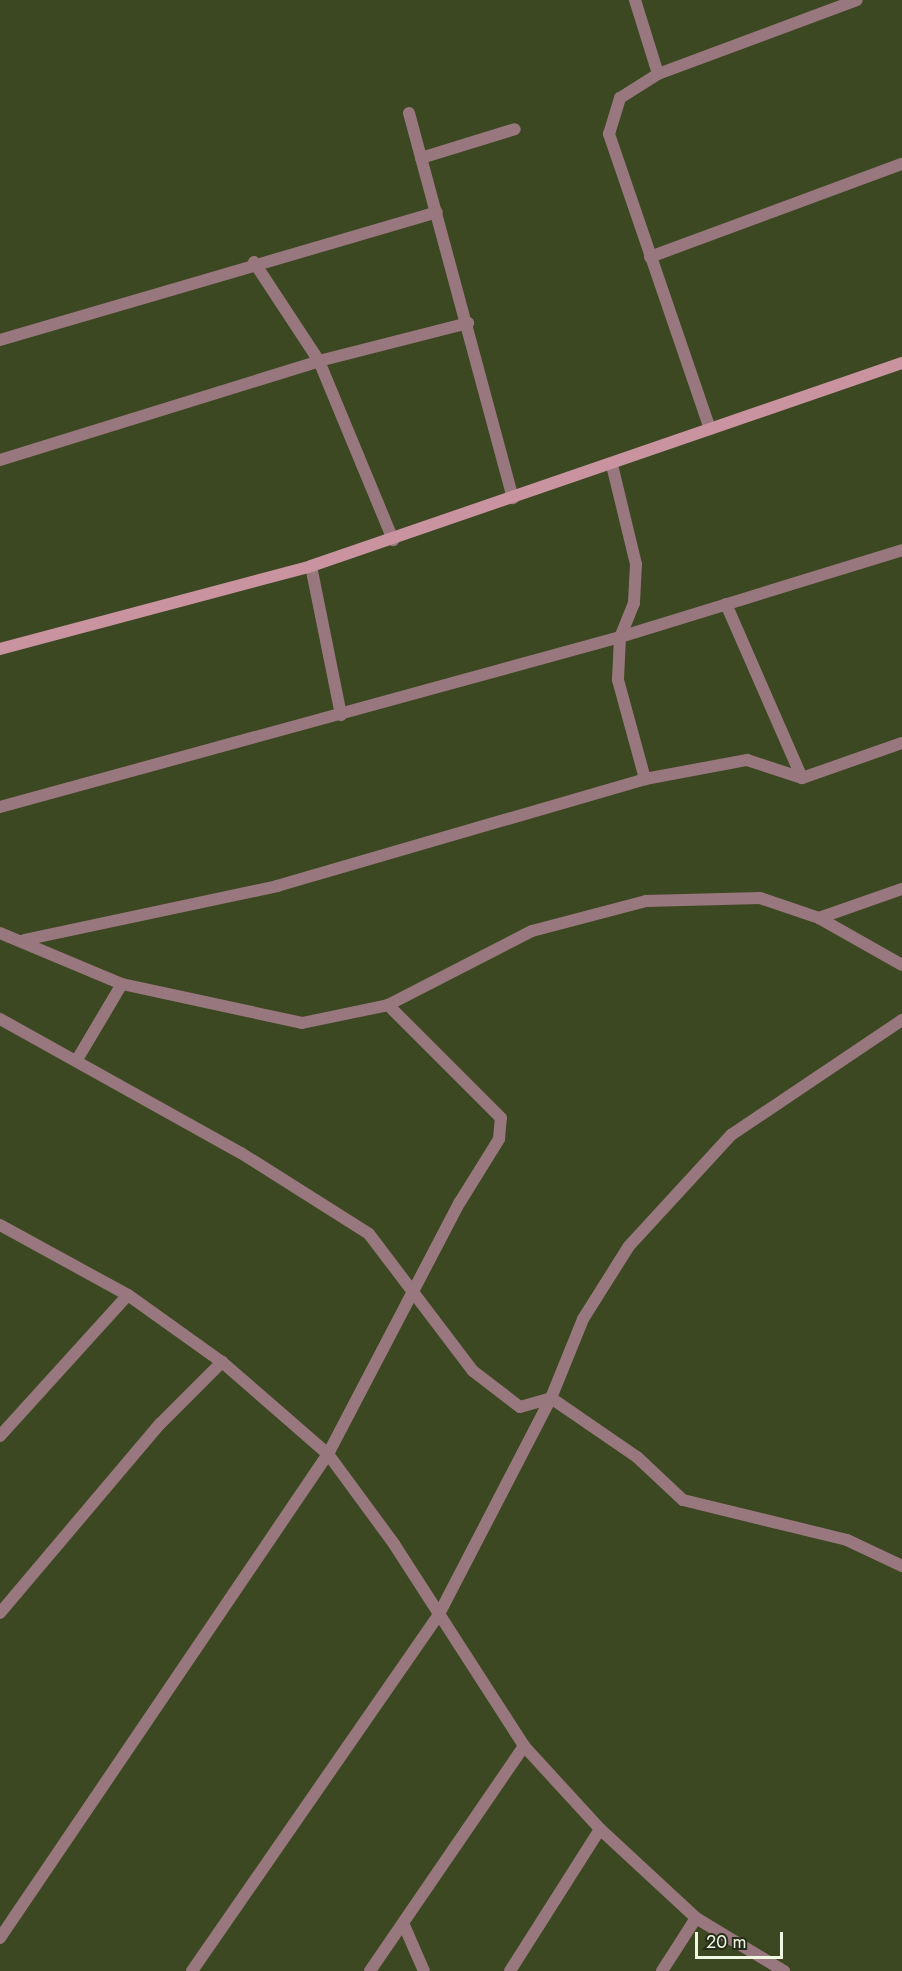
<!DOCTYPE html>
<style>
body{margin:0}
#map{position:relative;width:902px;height:1971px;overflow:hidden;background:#3c4821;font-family:Jost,sans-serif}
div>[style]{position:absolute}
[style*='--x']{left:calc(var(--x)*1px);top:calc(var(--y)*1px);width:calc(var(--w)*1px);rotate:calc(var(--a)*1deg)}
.minor>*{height:12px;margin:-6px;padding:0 6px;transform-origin:6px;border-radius:6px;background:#99777e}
.secondary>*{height:12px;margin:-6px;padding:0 6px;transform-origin:6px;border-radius:6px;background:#c993a0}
span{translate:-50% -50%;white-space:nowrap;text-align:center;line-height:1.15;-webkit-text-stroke:4.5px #262b1a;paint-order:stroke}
.scale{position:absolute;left:695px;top:1932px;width:88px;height:27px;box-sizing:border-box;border:3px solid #eff7e1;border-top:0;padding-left:8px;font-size:18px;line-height:21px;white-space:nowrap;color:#eff7e1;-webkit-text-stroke:4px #262b1a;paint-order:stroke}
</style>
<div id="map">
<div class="minor">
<i style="--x:635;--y:0;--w:77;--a:72.7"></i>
<i style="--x:409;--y:113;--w:399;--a:74.9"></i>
<i style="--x:421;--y:158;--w:98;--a:-17.1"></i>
<i style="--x:650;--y:257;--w:269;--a:-20.3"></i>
<i style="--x:254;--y:262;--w:118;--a:56.7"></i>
<i style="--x:319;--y:361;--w:194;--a:67.5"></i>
<i style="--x:0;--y:340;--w:455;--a:-16.3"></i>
<i style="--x:710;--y:429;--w:312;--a:-108.9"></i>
<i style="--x:609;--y:134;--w:38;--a:-73"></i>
<i style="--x:620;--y:98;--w:45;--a:-32.3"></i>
<i style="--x:658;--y:74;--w:212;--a:-20.4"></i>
<i style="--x:0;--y:460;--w:334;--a:-17.2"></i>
<i style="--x:319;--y:361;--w:154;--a:-14.3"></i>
<i style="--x:612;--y:465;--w:102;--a:76.4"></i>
<i style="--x:636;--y:564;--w:39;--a:93"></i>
<i style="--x:634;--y:603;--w:37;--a:112"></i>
<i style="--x:620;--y:637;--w:43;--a:92.7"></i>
<i style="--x:618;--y:680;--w:103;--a:74.7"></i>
<i style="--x:311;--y:566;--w:152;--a:78.6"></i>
<i style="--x:726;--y:604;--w:190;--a:66.4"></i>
<i style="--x:0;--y:807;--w:643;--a:-15.33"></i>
<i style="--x:620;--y:637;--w:295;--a:-17.1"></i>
<i style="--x:819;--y:918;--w:88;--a:-19.3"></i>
<i style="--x:0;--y:933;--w:132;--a:22.7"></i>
<i style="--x:122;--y:984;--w:184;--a:12.2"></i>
<i style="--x:302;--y:1023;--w:88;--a:-11.8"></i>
<i style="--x:388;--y:1005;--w:162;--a:-27.2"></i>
<i style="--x:532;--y:931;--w:118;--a:-14.7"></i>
<i style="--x:646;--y:901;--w:114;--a:-1.5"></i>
<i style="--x:760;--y:898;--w:62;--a:18.7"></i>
<i style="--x:819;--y:918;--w:95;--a:29.5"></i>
<i style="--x:24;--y:940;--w:259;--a:-12"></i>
<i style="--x:277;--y:886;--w:383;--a:-16.2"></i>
<i style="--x:645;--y:779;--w:104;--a:-10.6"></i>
<i style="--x:747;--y:760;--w:58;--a:18.1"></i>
<i style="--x:802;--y:778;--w:106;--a:-19.3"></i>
<i style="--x:0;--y:1019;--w:276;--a:29.1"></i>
<i style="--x:241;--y:1153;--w:151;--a:32.3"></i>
<i style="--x:369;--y:1234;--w:172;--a:52.8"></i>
<i style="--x:473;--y:1371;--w:59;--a:37.5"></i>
<i style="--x:520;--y:1407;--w:32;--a:-16"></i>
<i style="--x:551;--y:1398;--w:104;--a:34.5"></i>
<i style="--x:637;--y:1457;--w:63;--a:43.1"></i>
<i style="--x:683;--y:1500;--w:169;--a:13.7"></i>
<i style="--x:847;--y:1540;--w:61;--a:25.3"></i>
<i style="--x:78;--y:1058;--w:86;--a:-59.3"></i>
<i style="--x:0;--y:1225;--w:146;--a:28.7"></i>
<i style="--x:128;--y:1295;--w:115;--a:35.5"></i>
<i style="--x:222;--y:1362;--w:140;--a:41"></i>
<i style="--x:328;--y:1454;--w:112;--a:53.7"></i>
<i style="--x:394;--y:1544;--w:240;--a:57.2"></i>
<i style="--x:524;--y:1746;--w:113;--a:47.5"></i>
<i style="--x:600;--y:1829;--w:131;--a:42.8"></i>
<i style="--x:696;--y:1918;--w:103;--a:31.1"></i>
<i style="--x:0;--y:1436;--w:190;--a:-47.8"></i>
<i style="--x:0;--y:1613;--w:248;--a:-49.8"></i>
<i style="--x:160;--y:1424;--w:88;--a:-45"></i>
<i style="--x:403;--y:1923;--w:52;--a:66.4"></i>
<i style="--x:0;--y:1938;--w:585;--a:-55.88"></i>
<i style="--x:328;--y:1454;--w:284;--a:-62.4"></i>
<i style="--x:460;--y:1202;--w:74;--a:-58.2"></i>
<i style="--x:499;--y:1139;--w:21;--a:-85"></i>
<i style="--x:501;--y:1118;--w:160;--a:-135"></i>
<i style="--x:192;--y:1971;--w:432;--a:-55.3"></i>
<i style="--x:438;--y:1616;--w:246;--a:-62.6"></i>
<i style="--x:551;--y:1398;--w:85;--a:-67.9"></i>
<i style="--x:583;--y:1319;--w:86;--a:-57.8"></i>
<i style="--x:629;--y:1246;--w:151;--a:-47.4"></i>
<i style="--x:731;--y:1135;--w:206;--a:-33.9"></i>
<i style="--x:370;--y:1971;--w:273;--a:-55.6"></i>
<i style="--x:510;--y:1971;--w:168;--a:-57.6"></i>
<i style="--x:662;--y:1971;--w:63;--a:-57.3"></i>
</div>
<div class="secondary">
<i style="--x:0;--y:649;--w:322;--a:-14.9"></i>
<i style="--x:311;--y:566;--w:625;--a:-18.96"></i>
</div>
<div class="scale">20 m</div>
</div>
